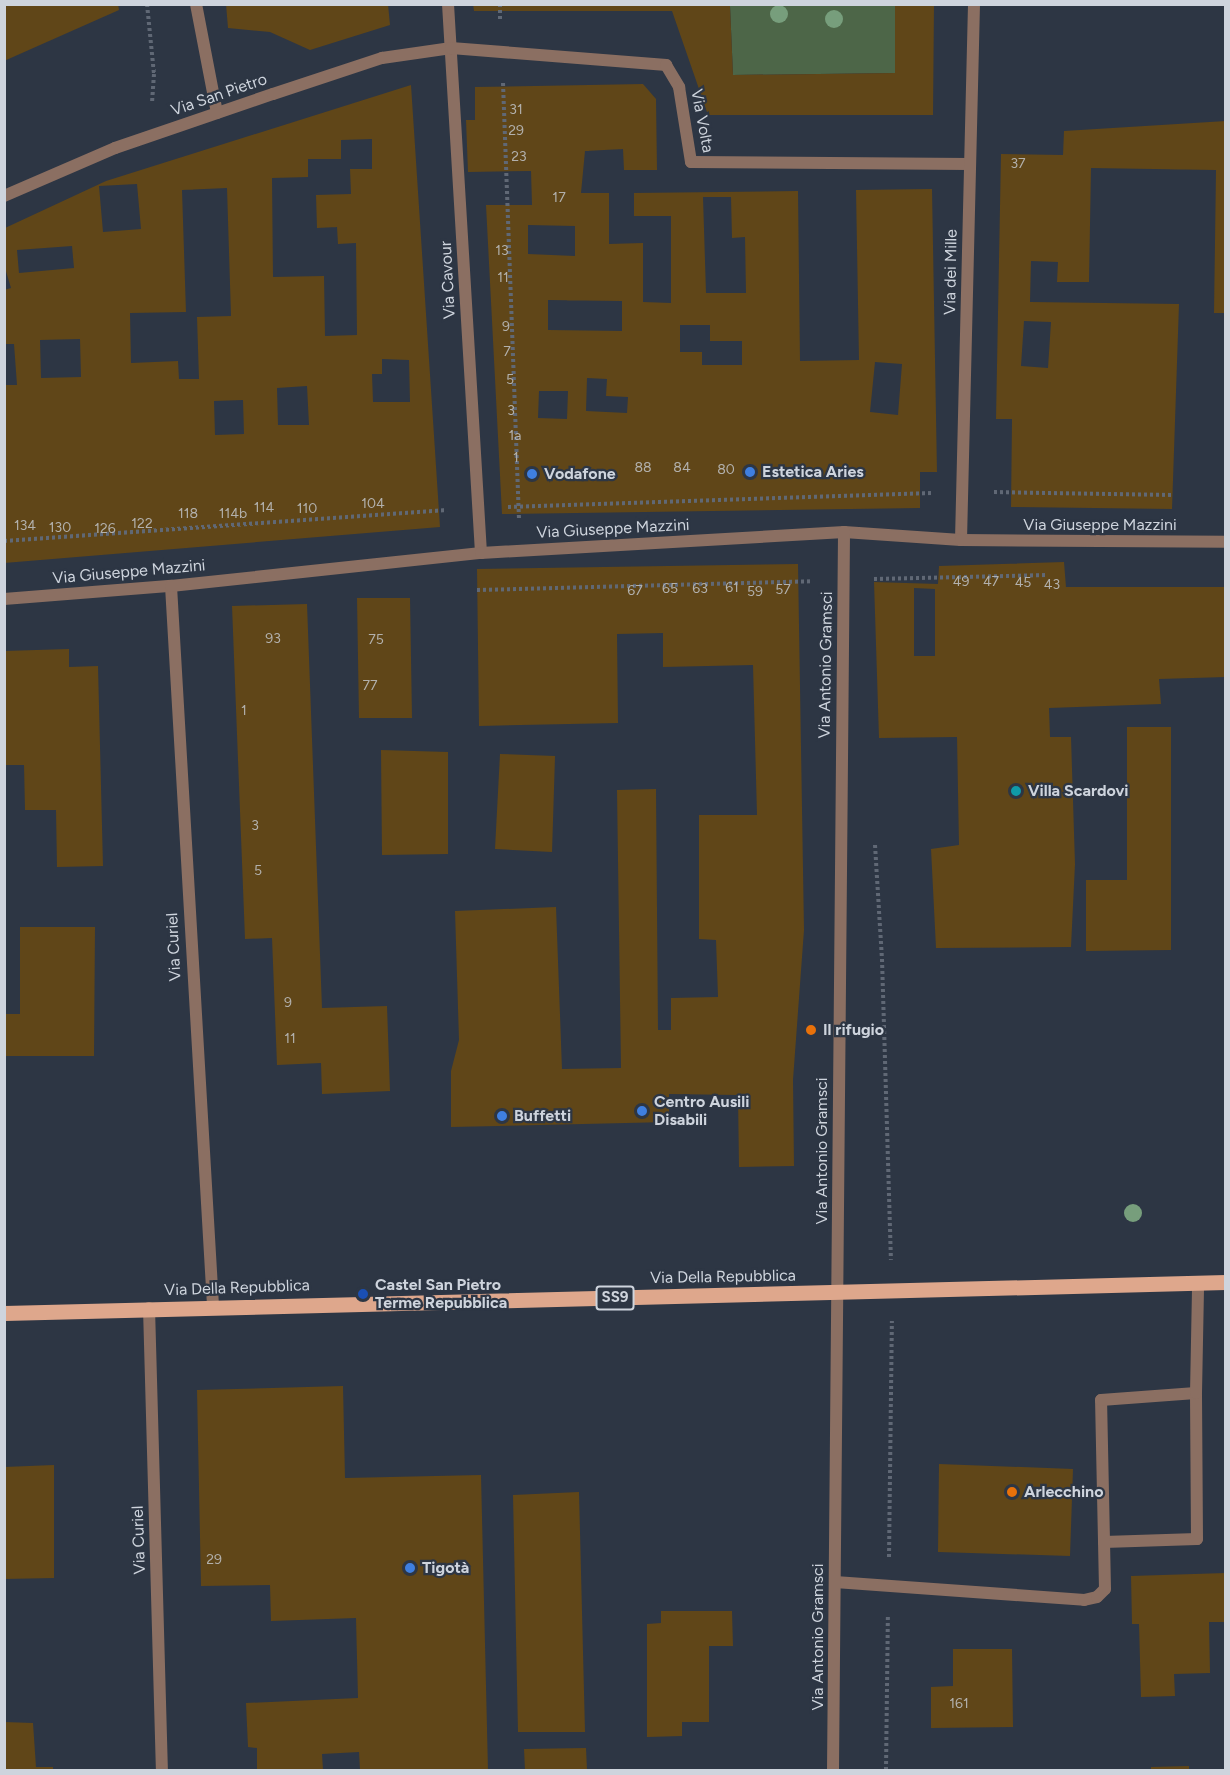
<!DOCTYPE html>
<meta charset="utf-8">
<style>
body{margin:0}
#map{position:relative;width:1230px;height:1775px;overflow:hidden;background:#2d3644;font-family:Figtree,sans-serif}
div>[style]{position:absolute}
[style*='--x']{left:calc(var(--x)*1px);top:calc(var(--y)*1px);width:calc(var(--w)*1px);rotate:calc(var(--a)*1deg)}
.green>*{inset:0;background:#4d6648}
.building>*{inset:0;background:#604618}
.path>*{height:4px;margin-top:-2px;transform-origin:0;background:repeating-linear-gradient(90deg,#606875 0 3px,transparent 0 6px)}
.service>*{height:12px;margin:-6px;padding:0 6px;transform-origin:6px;border-radius:6px;background:#8b6f62}
.minor>*{height:12px;margin:-6px;padding:0 6px;transform-origin:6px;border-radius:6px;background:#8b6f62}
.primary>*{height:15px;margin:-7.5px;padding:0 7.5px;transform-origin:7.5px;border-radius:7.5px;background:#dea78c}
.trees>*{width:18px;height:18px;margin:-9px;border-radius:50%;background:#779e7c}
.dots>*{width:16px;height:16px;translate:-50% -50%;box-sizing:border-box;border:3px solid #2d3644;border-radius:50%}
span{translate:-50% -50%;white-space:nowrap;text-align:center;line-height:1.15;-webkit-text-stroke:4.5px #2d3644;paint-order:stroke}
.number-label{font-size:14px;color:#b2b0ac}
.number-label span{-webkit-text-stroke-width:0}
.shield-label span{padding:2px 4px;background:#2d3644;border:2px solid;border-radius:4px;-webkit-text-stroke-width:0}
.shield-label{font-size:15px;color:#ced4dd;font-weight:700}
.street-label{font-size:16px;color:#ced4dd}
.poi-label{font-size:16px;color:#ced4dd;font-weight:700}
.left{translate:0 -50%;text-align:left}
.frame{position:absolute;inset:0;border:6px solid #ced4dd;pointer-events:none}
</style>
<div id="map">
<div class="green">
<i style="clip-path:polygon(697px 5px,895px 5px,895px 73px,733px 75px,730px 6px,697px 7px)"></i>
</div>
<div class="building">
<i style="clip-path:polygon(4px 4px,118px 4px,119px 10px,4px 61px)"></i>
<i style="clip-path:polygon(226px 4px,388px 4px,390px 25px,310px 50px,270px 32px,228px 28px)"></i>
<i style="clip-path:polygon(473px 4px,730px 6px,733px 75px,895px 73px,895px 4px,934px 4px,933px 115px,708px 115px,672px 11px,474px 11px)"></i>
<i style="clip-path:polygon(evenodd,643px 84px,656px 99px,657px 170px,624px 170px,623px 149px,585px 151px,581px 193px,609px 193px,609px 244px,643px 243px,643px 302px,671px 303px,671px 216px,634px 216px,634px 193px,798px 191px,800px 361px,859px 360px,856px 190px,932px 189px,937px 472px,920px 472px,920px 508px,502px 514px,486px 205px,532px 205px,531px 171px,468px 172px,466px 120px,475px 120px,475px 87px,643px 84px,703px 197px,731px 197px,732px 238px,745px 237px,746px 293px,706px 293px,703px 197px,643px 84px,528px 225px,575px 226px,575px 256px,528px 254px,528px 225px,643px 84px,548px 300px,622px 301px,622px 331px,548px 330px,548px 300px,643px 84px,680px 325px,710px 325px,710px 341px,742px 341px,742px 365px,702px 365px,702px 352px,680px 352px,680px 325px,643px 84px,875px 362px,902px 364px,898px 415px,870px 412px,875px 362px,643px 84px,587px 378px,607px 379px,606px 396px,628px 397px,627px 413px,586px 411px,587px 378px,643px 84px,539px 391px,568px 391px,567px 419px,538px 418px,539px 391px)"></i>
<i style="clip-path:polygon(evenodd,411px 85px,440px 527px,4px 563px,4px 385px,17px 385px,14px 344px,4px 344px,4px 290px,11px 288px,5px 268px,5px 228px,106px 181px,411px 85px,372px 139px,372px 169px,350px 169px,351px 194px,316px 195px,317px 228px,337px 227px,338px 244px,356px 243px,357px 335px,325px 336px,324px 276px,273px 277px,272px 178px,308px 177px,308px 159px,341px 159px,341px 140px,372px 139px,411px 85px,137px 184px,141px 229px,103px 232px,99px 186px,137px 184px,411px 85px,227px 188px,231px 316px,197px 317px,199px 379px,179px 379px,178px 361px,131px 363px,130px 313px,186px 312px,182px 190px,227px 188px,411px 85px,72px 246px,74px 268px,19px 273px,17px 250px,72px 246px,411px 85px,80px 339px,81px 377px,41px 378px,40px 340px,80px 339px,411px 85px,382px 359px,409px 360px,410px 402px,373px 402px,372px 374px,382px 374px,382px 359px,411px 85px,307px 386px,309px 425px,278px 425px,277px 388px,307px 386px,411px 85px,243px 400px,244px 434px,215px 435px,214px 401px,243px 400px)"></i>
<i style="clip-path:polygon(evenodd,1226px 121px,1226px 313px,1214px 313px,1216px 170px,1091px 168px,1089px 282px,1057px 282px,1058px 262px,1031px 261px,1030px 302px,1179px 304px,1172px 509px,1011px 507px,1012px 419px,996px 419px,1001px 154px,1063px 155px,1064px 131px,1226px 121px,1024px 321px,1051px 322px,1048px 368px,1021px 366px,1024px 321px)"></i>
<i style="clip-path:polygon(evenodd,1064px 562px,1066px 587px,1226px 587px,1226px 677px,1159px 679px,1161px 704px,1049px 708px,1050px 737px,1071px 737px,1075px 864px,1071px 947px,936px 948px,931px 849px,959px 845px,957px 737px,879px 738px,874px 582px,938px 584px,939px 566px,1064px 562px,914px 588px,935px 589px,935px 656px,914px 656px,914px 588px)"></i>
<i style="clip-path:polygon(798px 564px,804px 930px,793px 1080px,794px 1166px,739px 1167px,738px 1095px,669px 1094px,669px 1122px,451px 1127px,451px 1071px,459px 1040px,455px 911px,556px 907px,562px 1069px,621px 1068px,617px 790px,656px 789px,658px 1030px,671px 1030px,671px 998px,718px 997px,716px 940px,699px 939px,699px 815px,757px 815px,753px 665px,663px 667px,663px 633px,617px 634px,618px 723px,479px 726px,477px 569px)"></i>
<i style="clip-path:polygon(357px 598px,410px 598px,412px 718px,359px 718px)"></i>
<i style="clip-path:polygon(307px 604px,322px 1008px,387px 1006px,390px 1091px,322px 1094px,321px 1063px,277px 1065px,272px 938px,245px 939px,232px 606px)"></i>
<i style="clip-path:polygon(69px 649px,69px 667px,98px 666px,103px 866px,57px 867px,56px 810px,25px 810px,24px 765px,4px 765px,4px 651px)"></i>
<i style="clip-path:polygon(1127px 727px,1171px 727px,1171px 950px,1086px 951px,1086px 880px,1127px 880px)"></i>
<i style="clip-path:polygon(381px 750px,448px 752px,448px 854px,382px 855px)"></i>
<i style="clip-path:polygon(500px 754px,555px 756px,552px 852px,495px 849px)"></i>
<i style="clip-path:polygon(20px 927px,95px 927px,94px 1056px,4px 1056px,4px 1014px,20px 1014px)"></i>
<i style="clip-path:polygon(343px 1386px,345px 1478px,481px 1475px,488px 1770px,360px 1770px,359px 1752px,322px 1754px,323px 1770px,257px 1770px,257px 1748px,248px 1747px,246px 1703px,358px 1698px,356px 1618px,271px 1621px,270px 1585px,201px 1586px,197px 1390px)"></i>
<i style="clip-path:polygon(939px 1464px,1073px 1469px,1070px 1556px,938px 1552px)"></i>
<i style="clip-path:polygon(54px 1465px,54px 1578px,4px 1579px,4px 1467px)"></i>
<i style="clip-path:polygon(579px 1492px,585px 1732px,518px 1732px,513px 1495px)"></i>
<i style="clip-path:polygon(1226px 1573px,1226px 1622px,1209px 1622px,1210px 1673px,1174px 1674px,1175px 1696px,1141px 1697px,1139px 1624px,1132px 1624px,1131px 1576px)"></i>
<i style="clip-path:polygon(661px 1611px,732px 1611px,733px 1646px,709px 1646px,709px 1722px,682px 1722px,682px 1736px,647px 1737px,647px 1624px,661px 1623px)"></i>
<i style="clip-path:polygon(953px 1649px,1012px 1649px,1013px 1727px,931px 1728px,931px 1687px,953px 1686px)"></i>
<i style="clip-path:polygon(4px 1722px,33px 1723px,36px 1767px,53px 1767px,53px 1770px,4px 1770px)"></i>
<i style="clip-path:polygon(586px 1748px,587px 1770px,525px 1770px,524px 1749px)"></i>
<i style="clip-path:polygon(1189px 1766px,1189px 1770px,1151px 1770px,1151px 1767px)"></i>
</div>
<div class="path">
<i style="--x:147;--y:4;--w:70;--a:84.3"></i>
<i style="--x:154;--y:74;--w:29;--a:94"></i>
<i style="--x:500;--y:4;--w:18;--a:90"></i>
<i style="--x:503;--y:83;--w:436;--a:87.9"></i>
<i style="--x:994;--y:492;--w:179;--a:1"></i>
<i style="--x:508;--y:507;--w:424;--a:-1.9"></i>
<i style="--x:4;--y:541;--w:444;--a:-4"></i>
<i style="--x:874;--y:579;--w:173;--a:-1.3"></i>
<i style="--x:477;--y:590;--w:336;--a:-1.5"></i>
<i style="--x:875;--y:845;--w:114;--a:86.5"></i>
<i style="--x:882;--y:959;--w:301;--a:88.3"></i>
<i style="--x:889;--y:1557;--w:236;--a:-89.3"></i>
<i style="--x:886;--y:1770;--w:155;--a:-89.3"></i>
</div>
<div class="service">
<i style="--x:1104;--y:1542;--w:93;--a:-1.8"></i>
<i style="--x:1197;--y:1539;--w:146;--a:-90.4"></i>
<i style="--x:835;--y:1582;--w:250;--a:4.1"></i>
<i style="--x:1084;--y:1600;--w:13;--a:-13"></i>
<i style="--x:1097;--y:1597;--w:11;--a:-45"></i>
<i style="--x:1105;--y:1589;--w:189;--a:-91.2"></i>
<i style="--x:1101;--y:1400;--w:95;--a:-4.2"></i>
<i style="--x:1196;--y:1393;--w:108;--a:-88.9"></i>
</div>
<div class="minor">
<i style="--x:196;--y:4;--w:111;--a:79.1"></i>
<i style="--x:448;--y:4;--w:550;--a:86.56"></i>
<i style="--x:4;--y:196;--w:121;--a:-23.4"></i>
<i style="--x:115;--y:148;--w:167;--a:-18.9"></i>
<i style="--x:273;--y:94;--w:115;--a:-18.3"></i>
<i style="--x:382;--y:58;--w:70;--a:-8.2"></i>
<i style="--x:451;--y:48;--w:216;--a:4.5"></i>
<i style="--x:666;--y:65;--w:26;--a:59"></i>
<i style="--x:679;--y:87;--w:76;--a:80.9"></i>
<i style="--x:691;--y:162;--w:279;--a:0.4"></i>
<i style="--x:961;--y:540;--w:536;--a:-88.61"></i>
<i style="--x:171;--y:586;--w:721;--a:86.66"></i>
<i style="--x:4;--y:599;--w:168;--a:-4.5"></i>
<i style="--x:171;--y:586;--w:312;--a:-6.1"></i>
<i style="--x:481;--y:553;--w:364;--a:-3.3"></i>
<i style="--x:844;--y:532;--w:117;--a:3.9"></i>
<i style="--x:961;--y:540;--w:265;--a:0.4"></i>
<i style="--x:149;--y:1308;--w:462;--a:88.4"></i>
<i style="--x:833;--y:1770;--w:1238;--a:-89.49"></i>
</div>
<div class="primary">
<i style="--x:4;--y:1313;--w:1222;--a:-1.45"></i>
</div>
<div class="trees">
<i style="left:779px;top:14px"></i>
<i style="left:834px;top:19px"></i>
<i style="left:1133px;top:1213px"></i>
</div>
<div class="dots">
<i style="left:750px;top:472px;background:#3f7fe0"></i>
<i style="left:532px;top:474px;background:#3f7fe0"></i>
<i style="left:1016px;top:791px;background:#0f9aa8"></i>
<i style="left:811px;top:1030px;background:#e8710a"></i>
<i style="left:642px;top:1111px;background:#3f7fe0"></i>
<i style="left:502px;top:1116px;background:#3f7fe0"></i>
<i style="left:363px;top:1294px;background:#1a4fb4"></i>
<i style="left:1012px;top:1492px;background:#e8710a"></i>
<i style="left:410px;top:1568px;background:#3f7fe0"></i>
</div>
<div class="number-label">
<span style="left:516px;top:110px">31</span>
<span style="left:516px;top:131px">29</span>
<span style="left:519px;top:157px">23</span>
<span style="left:1018px;top:164px">37</span>
<span style="left:559px;top:198px">17</span>
<span style="left:502px;top:251px">13</span>
<span style="left:503px;top:278px">11</span>
<span style="left:506px;top:327px">9</span>
<span style="left:507px;top:352px">7</span>
<span style="left:510px;top:380px">5</span>
<span style="left:511px;top:411px">3</span>
<span style="left:515px;top:436px">1a</span>
<span style="left:516px;top:458px">1</span>
<span style="left:643px;top:468px">88</span>
<span style="left:682px;top:468px">84</span>
<span style="left:726px;top:470px">80</span>
<span style="left:373px;top:504px">104</span>
<span style="left:264px;top:508px">114</span>
<span style="left:307px;top:509px">110</span>
<span style="left:188px;top:514px">118</span>
<span style="left:233px;top:514px">114b</span>
<span style="left:142px;top:524px">122</span>
<span style="left:25px;top:526px">134</span>
<span style="left:60px;top:528px">130</span>
<span style="left:105px;top:529px">126</span>
<span style="left:961px;top:582px">49</span>
<span style="left:991px;top:582px">47</span>
<span style="left:1023px;top:583px">45</span>
<span style="left:1052px;top:585px">43</span>
<span style="left:732px;top:588px">61</span>
<span style="left:670px;top:589px">65</span>
<span style="left:700px;top:589px">63</span>
<span style="left:783px;top:590px">57</span>
<span style="left:635px;top:591px">67</span>
<span style="left:755px;top:592px">59</span>
<span style="left:273px;top:639px">93</span>
<span style="left:376px;top:640px">75</span>
<span style="left:370px;top:686px">77</span>
<span style="left:244px;top:711px">1</span>
<span style="left:255px;top:826px">3</span>
<span style="left:258px;top:871px">5</span>
<span style="left:288px;top:1003px">9</span>
<span style="left:290px;top:1039px">11</span>
<span style="left:214px;top:1560px">29</span>
<span style="left:959px;top:1704px">161</span>
</div>
<div class="shield-label">
<span style="left:615px;top:1298px">SS9</span>
</div>
<div class="street-label">
<span style="left:219px;top:95px;rotate:-19deg">Via San Pietro</span>
<span style="left:702px;top:121px;rotate:79deg">Via Volta</span>
<span style="left:951px;top:272px;rotate:-89deg">Via dei Mille</span>
<span style="left:448px;top:280px;rotate:-93deg">Via Cavour</span>
<span style="left:1100px;top:525px">Via Giuseppe Mazzini</span>
<span style="left:613px;top:529px;rotate:-3deg">Via Giuseppe Mazzini</span>
<span style="left:129px;top:572px;rotate:-5deg">Via Giuseppe Mazzini</span>
<span style="left:826px;top:665px;rotate:-89deg">Via Antonio Gramsci</span>
<span style="left:174px;top:947px;rotate:-93deg">Via Curiel</span>
<span style="left:822px;top:1151px;rotate:-90deg">Via Antonio Gramsci</span>
<span style="left:723px;top:1277px;rotate:-1deg">Via Della Repubblica</span>
<span style="left:237px;top:1288px;rotate:-2deg">Via Della Repubblica</span>
<span style="left:139px;top:1540px;rotate:-92deg">Via Curiel</span>
<span style="left:818px;top:1637px;rotate:-90deg">Via Antonio Gramsci</span>
</div>
<div class="poi-label">
<span class="left" style="left:762px;top:472px">Estetica Aries</span>
<span class="left" style="left:544px;top:474px">Vodafone</span>
<span class="left" style="left:1028px;top:791px">Villa Scardovi</span>
<span class="left" style="left:823px;top:1030px">Il rifugio</span>
<span class="left" style="left:654px;top:1111px">Centro Ausili<br>Disabili</span>
<span class="left" style="left:514px;top:1116px">Buffetti</span>
<span class="left" style="left:375px;top:1294px">Castel San Pietro<br>Terme Repubblica</span>
<span class="left" style="left:1024px;top:1492px">Arlecchino</span>
<span class="left" style="left:422px;top:1568px">Tigotà</span>
</div>
<div class="frame"></div>
</div>
